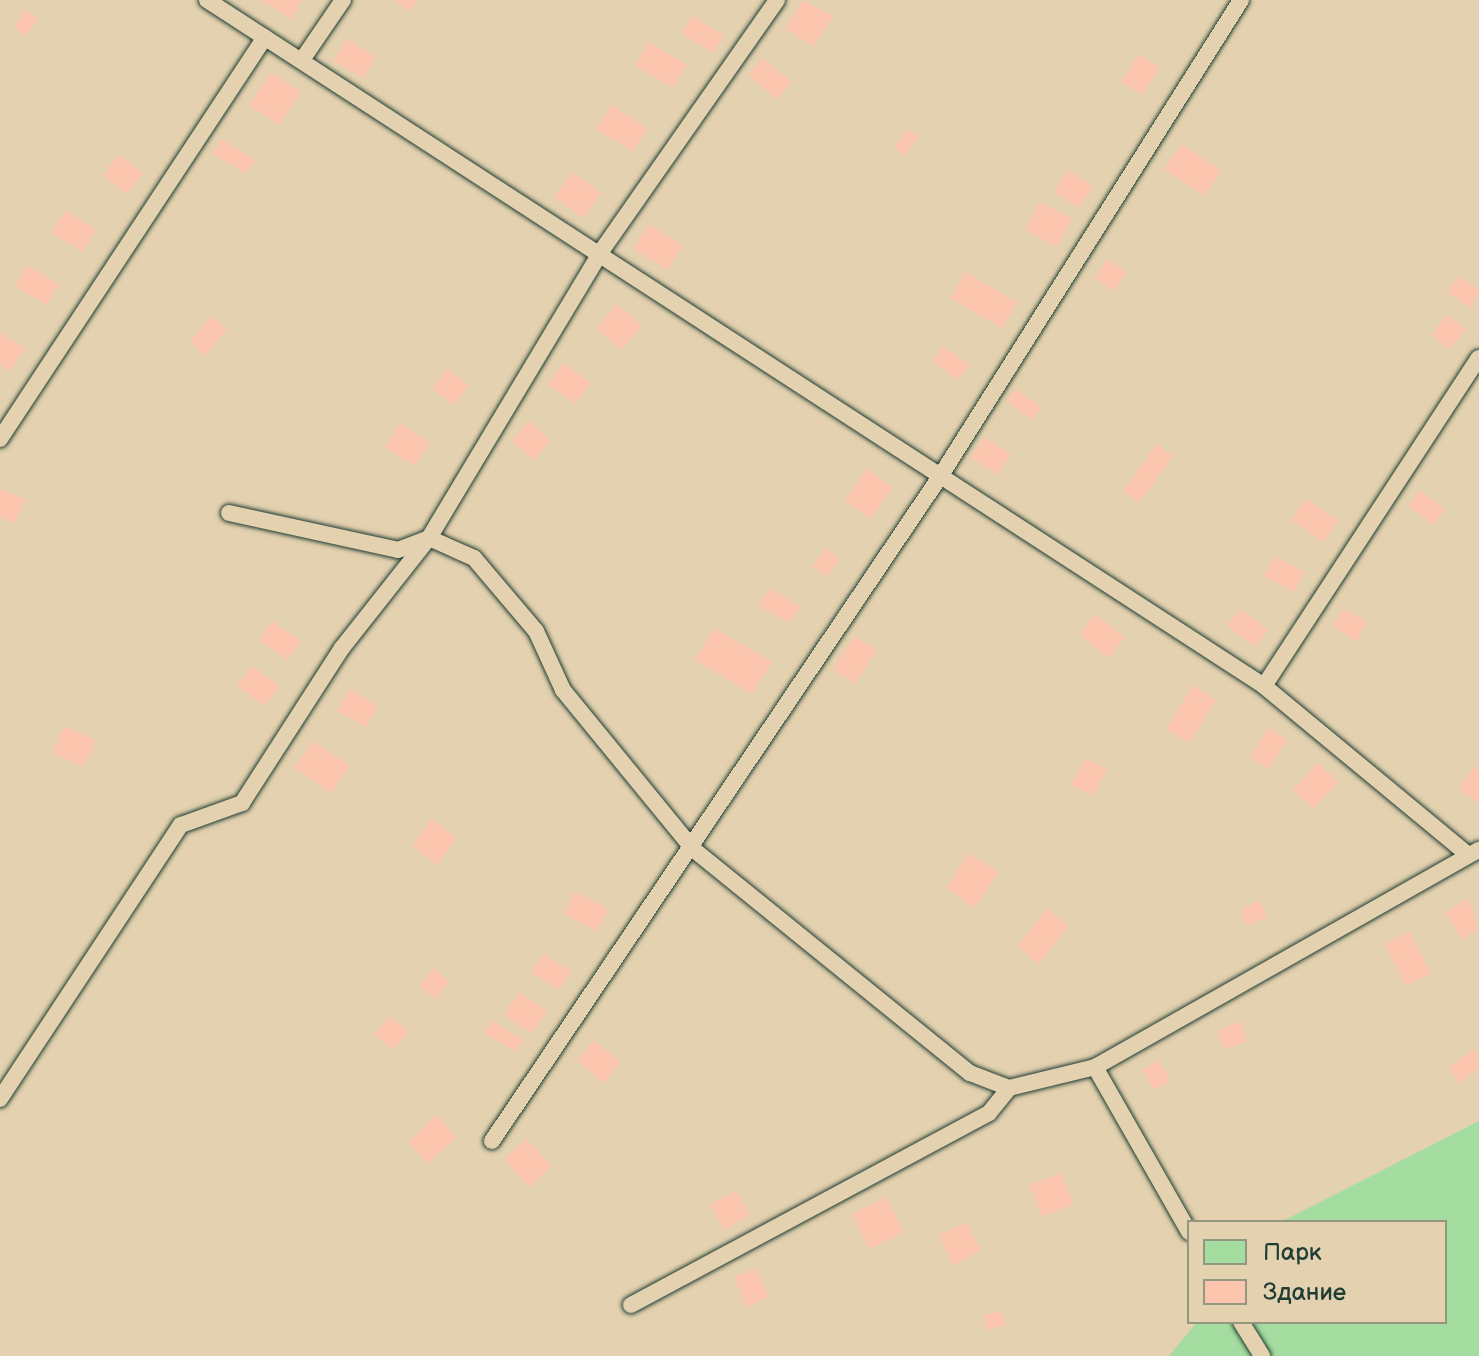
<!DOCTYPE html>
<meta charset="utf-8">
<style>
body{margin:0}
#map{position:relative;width:1479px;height:1356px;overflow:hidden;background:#e3d1af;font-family:"Balsamiq Sans",sans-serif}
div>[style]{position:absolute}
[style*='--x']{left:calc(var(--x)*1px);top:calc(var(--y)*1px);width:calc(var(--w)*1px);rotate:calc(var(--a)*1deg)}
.green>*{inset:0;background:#a5dca0}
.building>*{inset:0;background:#fbc6ad}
.roads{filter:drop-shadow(0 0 2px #1f3d34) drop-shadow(0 0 2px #1f3d34)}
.service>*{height:16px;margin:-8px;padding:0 8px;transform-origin:8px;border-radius:8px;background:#e3d1af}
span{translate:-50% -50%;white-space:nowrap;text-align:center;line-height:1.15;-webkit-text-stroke:7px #e3d1af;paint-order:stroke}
.legend{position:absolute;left:1187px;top:1220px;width:260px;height:104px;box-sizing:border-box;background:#e3d1af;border:2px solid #95967e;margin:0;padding:10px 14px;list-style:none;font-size:24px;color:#1f3d34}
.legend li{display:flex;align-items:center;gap:16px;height:40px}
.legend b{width:40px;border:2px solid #95967e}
</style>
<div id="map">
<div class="green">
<i style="clip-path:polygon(1479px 1121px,1479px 1356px,1169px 1356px,1197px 1322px,1445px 1322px,1445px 1222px,1281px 1222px)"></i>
</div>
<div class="building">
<i style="clip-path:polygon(261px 0,302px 0,291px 19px)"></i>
<i style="clip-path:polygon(392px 0,418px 0,411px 11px)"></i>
<i style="clip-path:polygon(803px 0,834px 16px,813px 47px,785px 28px)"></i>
<i style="clip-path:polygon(25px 10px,38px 18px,27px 36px,14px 28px)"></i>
<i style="clip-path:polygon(692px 16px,724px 35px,713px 53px,681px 33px)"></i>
<i style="clip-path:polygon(346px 39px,376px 57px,363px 78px,333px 61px)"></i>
<i style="clip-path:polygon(649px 42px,687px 65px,673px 88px,635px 65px)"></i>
<i style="clip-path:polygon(1139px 54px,1160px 67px,1143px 95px,1121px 82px)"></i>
<i style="clip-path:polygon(762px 58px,792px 82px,778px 99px,748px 76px)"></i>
<i style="clip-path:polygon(271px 72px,301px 92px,279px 125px,249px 105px)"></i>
<i style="clip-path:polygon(611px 105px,648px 128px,633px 152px,596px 129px)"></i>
<i style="clip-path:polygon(908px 129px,919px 137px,905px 155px,894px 148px)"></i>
<i style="clip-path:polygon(222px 139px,255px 160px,246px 174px,212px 153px)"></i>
<i style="clip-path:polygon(1182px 144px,1222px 171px,1204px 196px,1164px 169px)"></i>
<i style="clip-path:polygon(119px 154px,143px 173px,126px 194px,103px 175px)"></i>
<i style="clip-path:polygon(1068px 170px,1093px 186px,1079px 208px,1054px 192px)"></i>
<i style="clip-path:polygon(572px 172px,601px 193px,583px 218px,554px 197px)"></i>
<i style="clip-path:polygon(1040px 202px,1072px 218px,1057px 247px,1025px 230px)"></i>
<i style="clip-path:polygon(66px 210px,96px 230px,82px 252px,51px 232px)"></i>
<i style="clip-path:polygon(648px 224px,683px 245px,668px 270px,633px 249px)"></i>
<i style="clip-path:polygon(1107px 259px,1127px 272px,1115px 291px,1095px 279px)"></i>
<i style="clip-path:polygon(27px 265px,59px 284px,47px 305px,15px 286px)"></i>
<i style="clip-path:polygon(965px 272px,1017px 302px,1002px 328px,950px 298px)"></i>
<i style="clip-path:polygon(1459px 276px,1479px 290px,1471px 309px,1447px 292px)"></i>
<i style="clip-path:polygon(617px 304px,642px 325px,622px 350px,596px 329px)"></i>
<i style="clip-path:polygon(1447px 315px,1466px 329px,1450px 349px,1431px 335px)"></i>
<i style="clip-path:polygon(211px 316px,227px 329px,205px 355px,190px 342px)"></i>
<i style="clip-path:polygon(0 332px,25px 348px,10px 371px,0 364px)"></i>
<i style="clip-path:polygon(942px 346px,970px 364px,959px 380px,932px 362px)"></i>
<i style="clip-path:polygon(563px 363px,591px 383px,575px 404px,548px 385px)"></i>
<i style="clip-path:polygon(447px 369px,469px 385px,454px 405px,432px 389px)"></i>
<i style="clip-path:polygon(1016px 389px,1042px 408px,1032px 420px,1006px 401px)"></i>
<i style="clip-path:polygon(529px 421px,551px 441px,534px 460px,512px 441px)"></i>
<i style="clip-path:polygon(400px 423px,430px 442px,415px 466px,385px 447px)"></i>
<i style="clip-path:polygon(983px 437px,1011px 454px,998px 475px,971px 458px)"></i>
<i style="clip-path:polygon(1157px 444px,1173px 456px,1139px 503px,1123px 491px)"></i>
<i style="clip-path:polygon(866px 469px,893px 487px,871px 519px,845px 501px)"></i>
<i style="clip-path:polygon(0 489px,25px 499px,15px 523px,0 517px)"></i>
<i style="clip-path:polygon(1420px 490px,1445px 509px,1434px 525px,1408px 506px)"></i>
<i style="clip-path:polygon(1306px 499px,1338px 520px,1324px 542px,1291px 520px)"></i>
<i style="clip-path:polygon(825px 548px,840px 558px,828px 577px,813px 567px)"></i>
<i style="clip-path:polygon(1275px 556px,1305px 572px,1294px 592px,1264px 576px)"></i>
<i style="clip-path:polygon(769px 588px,800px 606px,790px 623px,759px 606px)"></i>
<i style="clip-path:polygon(1240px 609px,1268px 630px,1256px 647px,1227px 626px)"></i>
<i style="clip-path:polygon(1343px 609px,1367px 622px,1357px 641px,1333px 627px)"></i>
<i style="clip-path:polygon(1095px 614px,1125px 637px,1109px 658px,1079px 635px)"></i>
<i style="clip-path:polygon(272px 621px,301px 641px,287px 660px,259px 640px)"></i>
<i style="clip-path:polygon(714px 628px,772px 662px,752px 694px,695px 660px)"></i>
<i style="clip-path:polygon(854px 636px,877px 650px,855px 684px,833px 669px)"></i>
<i style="clip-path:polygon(252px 666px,280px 686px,265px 706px,237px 686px)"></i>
<i style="clip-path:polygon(1193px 685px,1216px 700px,1189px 743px,1166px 729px)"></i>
<i style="clip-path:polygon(349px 689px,378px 706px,366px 727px,337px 711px)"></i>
<i style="clip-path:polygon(64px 726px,96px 740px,84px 767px,52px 753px)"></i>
<i style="clip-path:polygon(1268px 728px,1287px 740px,1269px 769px,1250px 758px)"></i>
<i style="clip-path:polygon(313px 741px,350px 766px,331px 793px,294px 768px)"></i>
<i style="clip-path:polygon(1085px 758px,1107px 769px,1094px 796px,1071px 785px)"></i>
<i style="clip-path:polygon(1318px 763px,1339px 782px,1313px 809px,1293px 790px)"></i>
<i style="clip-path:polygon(1473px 767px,1479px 771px,1479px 803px,1459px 790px)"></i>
<i style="clip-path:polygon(432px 819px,457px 838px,437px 865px,412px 846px)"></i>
<i style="clip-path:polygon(969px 853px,999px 872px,975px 908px,946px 888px)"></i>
<i style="clip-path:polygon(575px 892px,608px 909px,597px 931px,564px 914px)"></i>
<i style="clip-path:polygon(1468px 898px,1479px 929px,1462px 939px,1445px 913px)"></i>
<i style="clip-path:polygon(1260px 900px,1267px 917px,1247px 926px,1240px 909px)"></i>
<i style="clip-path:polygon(1047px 909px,1069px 926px,1039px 964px,1017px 946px)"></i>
<i style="clip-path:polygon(1410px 931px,1431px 974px,1406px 986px,1385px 944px)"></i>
<i style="clip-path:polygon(543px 954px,571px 971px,559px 990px,531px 973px)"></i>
<i style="clip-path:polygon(433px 968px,449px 981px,436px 999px,419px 986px)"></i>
<i style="clip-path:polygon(519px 992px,547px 1011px,532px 1034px,504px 1015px)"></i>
<i style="clip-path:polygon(389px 1016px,409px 1031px,393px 1050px,374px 1035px)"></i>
<i style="clip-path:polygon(492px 1020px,523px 1040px,516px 1052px,484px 1033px)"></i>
<i style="clip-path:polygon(1240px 1021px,1247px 1041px,1224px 1050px,1217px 1031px)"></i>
<i style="clip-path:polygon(594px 1040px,621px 1062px,604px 1083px,577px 1061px)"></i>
<i style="clip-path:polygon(1475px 1048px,1479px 1068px,1459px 1083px,1448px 1068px)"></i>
<i style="clip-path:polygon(1159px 1060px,1171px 1081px,1154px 1090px,1142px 1070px)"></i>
<i style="clip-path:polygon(436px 1115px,457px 1137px,428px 1164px,408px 1142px)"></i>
<i style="clip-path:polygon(526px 1139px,552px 1166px,529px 1187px,504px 1159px)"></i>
<i style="clip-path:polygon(1061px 1173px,1074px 1204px,1042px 1217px,1029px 1185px)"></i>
<i style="clip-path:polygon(736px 1190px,750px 1215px,724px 1230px,710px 1205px)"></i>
<i style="clip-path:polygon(887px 1197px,904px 1233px,869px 1249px,852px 1213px)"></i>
<i style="clip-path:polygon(967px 1222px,981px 1251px,953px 1265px,939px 1235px)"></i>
<i style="clip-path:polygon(756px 1268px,769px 1297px,746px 1307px,734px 1277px)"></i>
<i style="clip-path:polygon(1002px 1311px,1006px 1325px,987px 1330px,983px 1315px)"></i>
</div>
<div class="roads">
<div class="service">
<i style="--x:207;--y:0;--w:1260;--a:32.98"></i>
<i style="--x:1264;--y:686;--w:265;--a:39.6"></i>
<i style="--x:304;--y:57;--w:69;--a:-55.6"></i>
<i style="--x:0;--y:439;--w:481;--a:-56.6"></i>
<i style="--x:229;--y:513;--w:173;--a:12.3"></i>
<i style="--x:398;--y:550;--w:33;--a:-21"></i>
<i style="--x:429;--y:538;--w:49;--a:24"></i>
<i style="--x:474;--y:558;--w:96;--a:49.7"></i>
<i style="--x:536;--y:631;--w:65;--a:65.4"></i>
<i style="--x:563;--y:690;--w:205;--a:50.7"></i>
<i style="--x:693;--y:849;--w:356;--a:39"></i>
<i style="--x:970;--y:1073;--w:42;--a:21"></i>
<i style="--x:1264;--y:686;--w:392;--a:-56.8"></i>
<i style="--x:1095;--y:1067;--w:190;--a:60.3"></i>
<i style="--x:0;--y:1099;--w:328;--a:-56.6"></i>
<i style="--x:181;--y:825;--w:65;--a:-19.8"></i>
<i style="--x:242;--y:803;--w:184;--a:-57.2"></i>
<i style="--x:342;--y:648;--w:140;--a:-51.7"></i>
<i style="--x:429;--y:538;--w:336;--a:-59"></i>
<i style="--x:602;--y:250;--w:305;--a:-55"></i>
<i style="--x:492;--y:1141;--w:807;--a:-56.01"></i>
<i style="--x:943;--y:472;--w:558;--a:-57.73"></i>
<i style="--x:631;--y:1305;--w:406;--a:-28.2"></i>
<i style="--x:989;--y:1113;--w:32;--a:-51"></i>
<i style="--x:1009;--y:1088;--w:89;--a:-13.7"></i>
<i style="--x:1095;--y:1067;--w:441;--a:-29.5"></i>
<i style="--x:1241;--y:1322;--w:40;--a:58"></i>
</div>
</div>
<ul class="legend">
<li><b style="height:22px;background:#a5dca0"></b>Парк</li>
<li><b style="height:22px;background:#fbc6ad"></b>Здание</li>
</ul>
</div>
